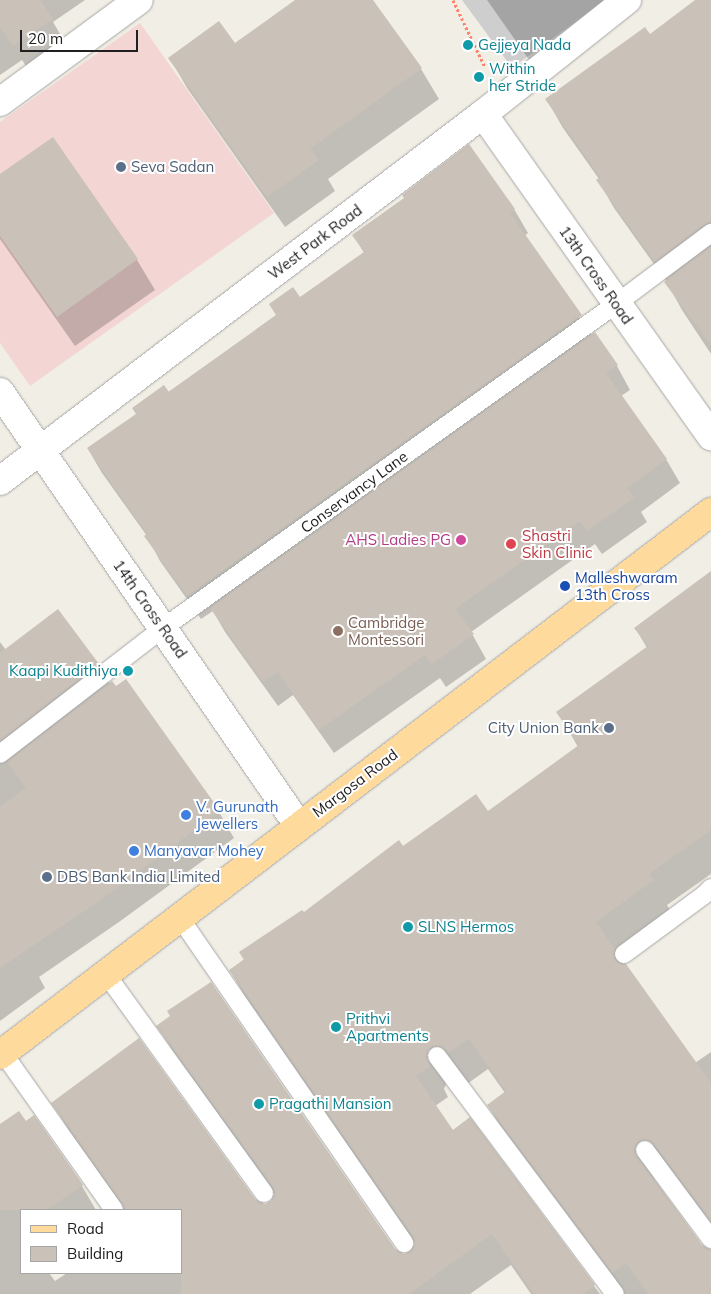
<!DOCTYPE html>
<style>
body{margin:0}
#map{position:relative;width:711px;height:1294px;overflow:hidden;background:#f1eee5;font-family:Mulish,sans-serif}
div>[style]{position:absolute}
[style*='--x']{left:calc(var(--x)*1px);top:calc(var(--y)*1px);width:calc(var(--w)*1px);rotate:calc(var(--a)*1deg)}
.commercial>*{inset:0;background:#f3d6d3}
.religious>*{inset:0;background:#cecece}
.shadow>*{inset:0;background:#0003}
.building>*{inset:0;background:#cac1b8}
.path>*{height:3px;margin-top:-1.5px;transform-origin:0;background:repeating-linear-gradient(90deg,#ff8169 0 2.5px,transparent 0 5px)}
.roads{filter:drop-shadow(0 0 1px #a7a7a7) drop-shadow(0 0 1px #a7a7a7)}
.service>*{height:18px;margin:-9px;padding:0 9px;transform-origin:9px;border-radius:9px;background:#fff}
.minor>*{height:28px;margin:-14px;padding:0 14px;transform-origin:14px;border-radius:14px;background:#fff}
.primary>*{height:28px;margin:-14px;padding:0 14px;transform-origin:14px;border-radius:14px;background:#ffda9d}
.dots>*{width:14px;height:14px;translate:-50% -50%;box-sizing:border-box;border:2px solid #fff;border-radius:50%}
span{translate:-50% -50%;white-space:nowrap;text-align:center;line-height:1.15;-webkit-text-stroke:4px #fff;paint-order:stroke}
.culture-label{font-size:15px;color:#0d838f}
.left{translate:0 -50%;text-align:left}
.right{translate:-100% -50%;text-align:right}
.service-label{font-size:15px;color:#4e5e75}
.street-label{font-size:15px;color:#202020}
.health-label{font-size:15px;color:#be3a42}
.hotel-label{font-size:15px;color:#b23c85}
.transit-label{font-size:15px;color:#164399}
.education-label{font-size:15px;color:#785e54}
.shop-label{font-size:15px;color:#366cbe}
.legend{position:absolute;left:20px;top:1209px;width:162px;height:65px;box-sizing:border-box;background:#fff;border:1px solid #a6a6a6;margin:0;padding:6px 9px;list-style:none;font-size:15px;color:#202020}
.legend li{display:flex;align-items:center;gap:10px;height:25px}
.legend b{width:25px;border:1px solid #a6a6a6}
.scale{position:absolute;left:20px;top:30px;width:118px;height:22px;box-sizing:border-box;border:2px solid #202020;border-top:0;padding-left:6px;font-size:15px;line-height:18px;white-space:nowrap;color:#202020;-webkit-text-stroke:4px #fff;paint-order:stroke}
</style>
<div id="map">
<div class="commercial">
<i style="clip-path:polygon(140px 23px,274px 213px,30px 386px,0 343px,0 122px)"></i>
</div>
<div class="religious">
<i style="clip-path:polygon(462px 0,605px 0,512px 68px)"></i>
</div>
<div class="shadow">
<i style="clip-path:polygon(0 0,85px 0,53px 22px,66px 44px,28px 69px,22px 60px,0 75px)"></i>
<i style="clip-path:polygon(297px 0,372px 0,421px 69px,439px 99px,328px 179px,335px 191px,285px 227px,187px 88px,170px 58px,235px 45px)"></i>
<i style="clip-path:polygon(487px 0,621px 0,532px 64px)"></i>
<i style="clip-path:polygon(698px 0,711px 0,711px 354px,682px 310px,666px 281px,614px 208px,598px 180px,599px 179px,563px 128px,547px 100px,650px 36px)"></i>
<i style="clip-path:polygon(53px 138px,137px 260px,155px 290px,75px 346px,0 239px,0 175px)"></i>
<i style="clip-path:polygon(514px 209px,528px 233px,524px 236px,592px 336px,617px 366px,630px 390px,621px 396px,666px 459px,680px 483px,641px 512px,647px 522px,602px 554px,595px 544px,471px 632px,486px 659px,446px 687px,440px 678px,334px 753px,293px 695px,278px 706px,225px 632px,213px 611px,201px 619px,160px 561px,147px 536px,102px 473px,88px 449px,364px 253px,354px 235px)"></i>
<i style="clip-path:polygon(711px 573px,711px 874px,667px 905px,671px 912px,615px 952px,695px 1063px,711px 1052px,711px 1226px,656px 1173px,653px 1180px,702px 1246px,711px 1250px,711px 1294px,624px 1294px,506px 1136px,488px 1105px,505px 1093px,488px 1069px,467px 1084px,449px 1078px,444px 1089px,448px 1097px,435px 1106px,452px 1131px,469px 1119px,600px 1294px,531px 1294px,511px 1265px,470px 1294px,0 1294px,0 1125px,82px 1186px,96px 1210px,21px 1210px,21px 1273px,49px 1273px,55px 1281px,67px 1273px,181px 1273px,181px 1210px,124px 1210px,71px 1135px,53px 1103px,265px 1205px,275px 1198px,274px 1194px,176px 1057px,158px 1026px,394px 1250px,404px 1255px,411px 1252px,415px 1244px,248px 1002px,230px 970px,303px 914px,403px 847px,488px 813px,578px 747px,558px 712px,647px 648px,636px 629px)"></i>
<i style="clip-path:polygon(0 642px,6px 650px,98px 664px,110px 684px,116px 688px,126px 680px,219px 812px,234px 838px,119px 922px,39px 977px,45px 988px,0 1021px)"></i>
</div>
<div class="building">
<i style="clip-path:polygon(0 0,40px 0,53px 19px,13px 46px,0 27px)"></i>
<i style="clip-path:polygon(295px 0,373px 0,422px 68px,310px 149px,319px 160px,267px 197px,168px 58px,219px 21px,235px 43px)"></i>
<i style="clip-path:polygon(695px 0,711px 0,711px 223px,705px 224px,655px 262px,596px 180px,600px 177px,545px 99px,645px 27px,650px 34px)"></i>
<i style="clip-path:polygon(53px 137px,138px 259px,57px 317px,0 236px,0 174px)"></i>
<i style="clip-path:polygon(469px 144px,515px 209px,510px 213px,582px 315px,187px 596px,144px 536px,147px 534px,87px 448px,136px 414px,132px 408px,164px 385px,169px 392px,276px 315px,269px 304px,293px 287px,300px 297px,364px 252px,352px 235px,404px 198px,402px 195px)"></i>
<i style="clip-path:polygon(711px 246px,711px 345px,664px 282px)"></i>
<i style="clip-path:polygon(595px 332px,618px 365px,606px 373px,667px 459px,627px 488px,634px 498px,587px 531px,580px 521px,455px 609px,474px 634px,432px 664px,425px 655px,319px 730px,278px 672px,263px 682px,210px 608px)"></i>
<i style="clip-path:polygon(711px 571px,711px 830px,649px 874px,654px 880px,596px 922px,615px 949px,615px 960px,626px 964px,711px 1083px,711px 1221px,653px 1143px,649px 1140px,639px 1141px,634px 1151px,702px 1245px,711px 1249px,711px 1294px,648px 1294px,626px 1263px,612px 1273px,487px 1105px,506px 1091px,469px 1039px,448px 1053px,441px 1046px,431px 1047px,426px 1057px,431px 1066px,416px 1076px,453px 1130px,470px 1117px,595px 1285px,583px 1294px,534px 1294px,492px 1234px,409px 1294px,181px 1294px,181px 1210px,126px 1210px,51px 1103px,139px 1038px,255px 1199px,265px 1204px,271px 1201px,275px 1192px,273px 1187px,156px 1026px,170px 1016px,167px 1011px,211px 982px,395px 1249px,404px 1254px,410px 1251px,415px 1243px,413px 1237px,229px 970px,244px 960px,239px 952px,302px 910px,304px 912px,399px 840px,403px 846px,476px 794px,488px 811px,579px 745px,556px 712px,648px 646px,634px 628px)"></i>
<i style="clip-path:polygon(58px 609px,99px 664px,0 741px,0 653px)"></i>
<i style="clip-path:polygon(126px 679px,220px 811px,105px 897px,0 968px,0 807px,26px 788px,7px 762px,112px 681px,116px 686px)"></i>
<i style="clip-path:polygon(19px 1111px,26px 1121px,34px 1115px,83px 1185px,47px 1210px,0 1210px,0 1124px)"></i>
</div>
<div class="path">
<i style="--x:453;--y:0;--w:74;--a:64.5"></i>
</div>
<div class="roads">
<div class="service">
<i style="--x:0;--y:754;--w:206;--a:-37.7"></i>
<i style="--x:163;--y:628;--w:557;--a:-35.57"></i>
<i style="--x:616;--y:304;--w:119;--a:-36.8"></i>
<i style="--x:180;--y:918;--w:395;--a:55.4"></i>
<i style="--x:624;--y:954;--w:99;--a:-36.4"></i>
<i style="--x:704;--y:895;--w:10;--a:-45"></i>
<i style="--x:106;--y:974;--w:270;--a:54.2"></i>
<i style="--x:3;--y:1053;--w:192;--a:54.7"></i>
<i style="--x:437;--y:1056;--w:297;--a:53.2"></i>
<i style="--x:645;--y:1150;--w:111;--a:53.4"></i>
</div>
<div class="minor">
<i style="--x:0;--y:102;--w:172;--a:-36.3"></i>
<i style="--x:483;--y:114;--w:395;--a:54.7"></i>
<i style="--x:0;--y:392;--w:527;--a:55.44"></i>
<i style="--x:0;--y:481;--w:607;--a:-37.23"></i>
<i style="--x:483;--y:114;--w:184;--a:-38.4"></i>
</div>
<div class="primary">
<i style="--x:0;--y:1055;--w:895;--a:-37.37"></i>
</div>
</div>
<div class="dots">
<i style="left:468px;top:45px;background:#0f9aa8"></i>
<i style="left:479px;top:77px;background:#0f9aa8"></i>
<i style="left:121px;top:167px;background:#5c6f8a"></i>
<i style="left:461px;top:540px;background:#d1479c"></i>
<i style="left:511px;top:544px;background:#e0444e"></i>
<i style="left:565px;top:586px;background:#1a4fb4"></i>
<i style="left:338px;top:631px;background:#8d6e63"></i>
<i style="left:128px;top:671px;background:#0f9aa8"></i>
<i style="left:609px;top:728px;background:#5c6f8a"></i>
<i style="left:186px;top:815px;background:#3f7fe0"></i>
<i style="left:134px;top:851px;background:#3f7fe0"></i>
<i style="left:47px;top:877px;background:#5c6f8a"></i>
<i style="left:408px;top:927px;background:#0f9aa8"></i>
<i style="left:336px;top:1027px;background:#0f9aa8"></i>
<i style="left:259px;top:1104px;background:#0f9aa8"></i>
</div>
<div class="culture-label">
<span class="left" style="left:478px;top:45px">Gejjeya Nada</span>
<span class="left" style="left:489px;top:77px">Within<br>her Stride</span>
<span class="right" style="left:118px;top:671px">Kaapi Kudithiya</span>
<span class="left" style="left:418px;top:927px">SLNS Hermos</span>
<span class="left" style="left:346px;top:1027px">Prithvi<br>Apartments</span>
<span class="left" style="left:269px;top:1104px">Pragathi Mansion</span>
</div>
<div class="service-label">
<span class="left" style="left:131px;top:167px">Seva Sadan</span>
<span class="right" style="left:599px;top:728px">City Union Bank</span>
<span class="left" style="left:57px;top:877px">DBS Bank India Limited</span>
</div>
<div class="street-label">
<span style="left:315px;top:242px;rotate:-37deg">West Park Road</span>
<span style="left:596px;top:275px;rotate:55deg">13th Cross Road</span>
<span style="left:354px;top:492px;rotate:-36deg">Conservancy Lane</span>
<span style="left:150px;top:609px;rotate:55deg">14th Cross Road</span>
<span style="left:355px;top:783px;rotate:-37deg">Margosa Road</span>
</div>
<div class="health-label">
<span class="left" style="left:522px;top:544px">Shastri<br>Skin Clinic</span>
</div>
<div class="hotel-label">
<span class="right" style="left:451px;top:540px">AHS Ladies PG</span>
</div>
<div class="transit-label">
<span class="left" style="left:575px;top:586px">Malleshwaram<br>13th Cross</span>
</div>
<div class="education-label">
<span class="left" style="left:348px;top:631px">Cambridge<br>Montessori</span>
</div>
<div class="shop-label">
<span class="left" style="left:196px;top:815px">V. Gurunath<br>Jewellers</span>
<span class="left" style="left:144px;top:851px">Manyavar Mohey</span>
</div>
<ul class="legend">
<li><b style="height:6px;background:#ffda9d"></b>Road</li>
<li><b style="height:14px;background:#cac1b8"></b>Building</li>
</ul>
<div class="scale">20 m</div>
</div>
